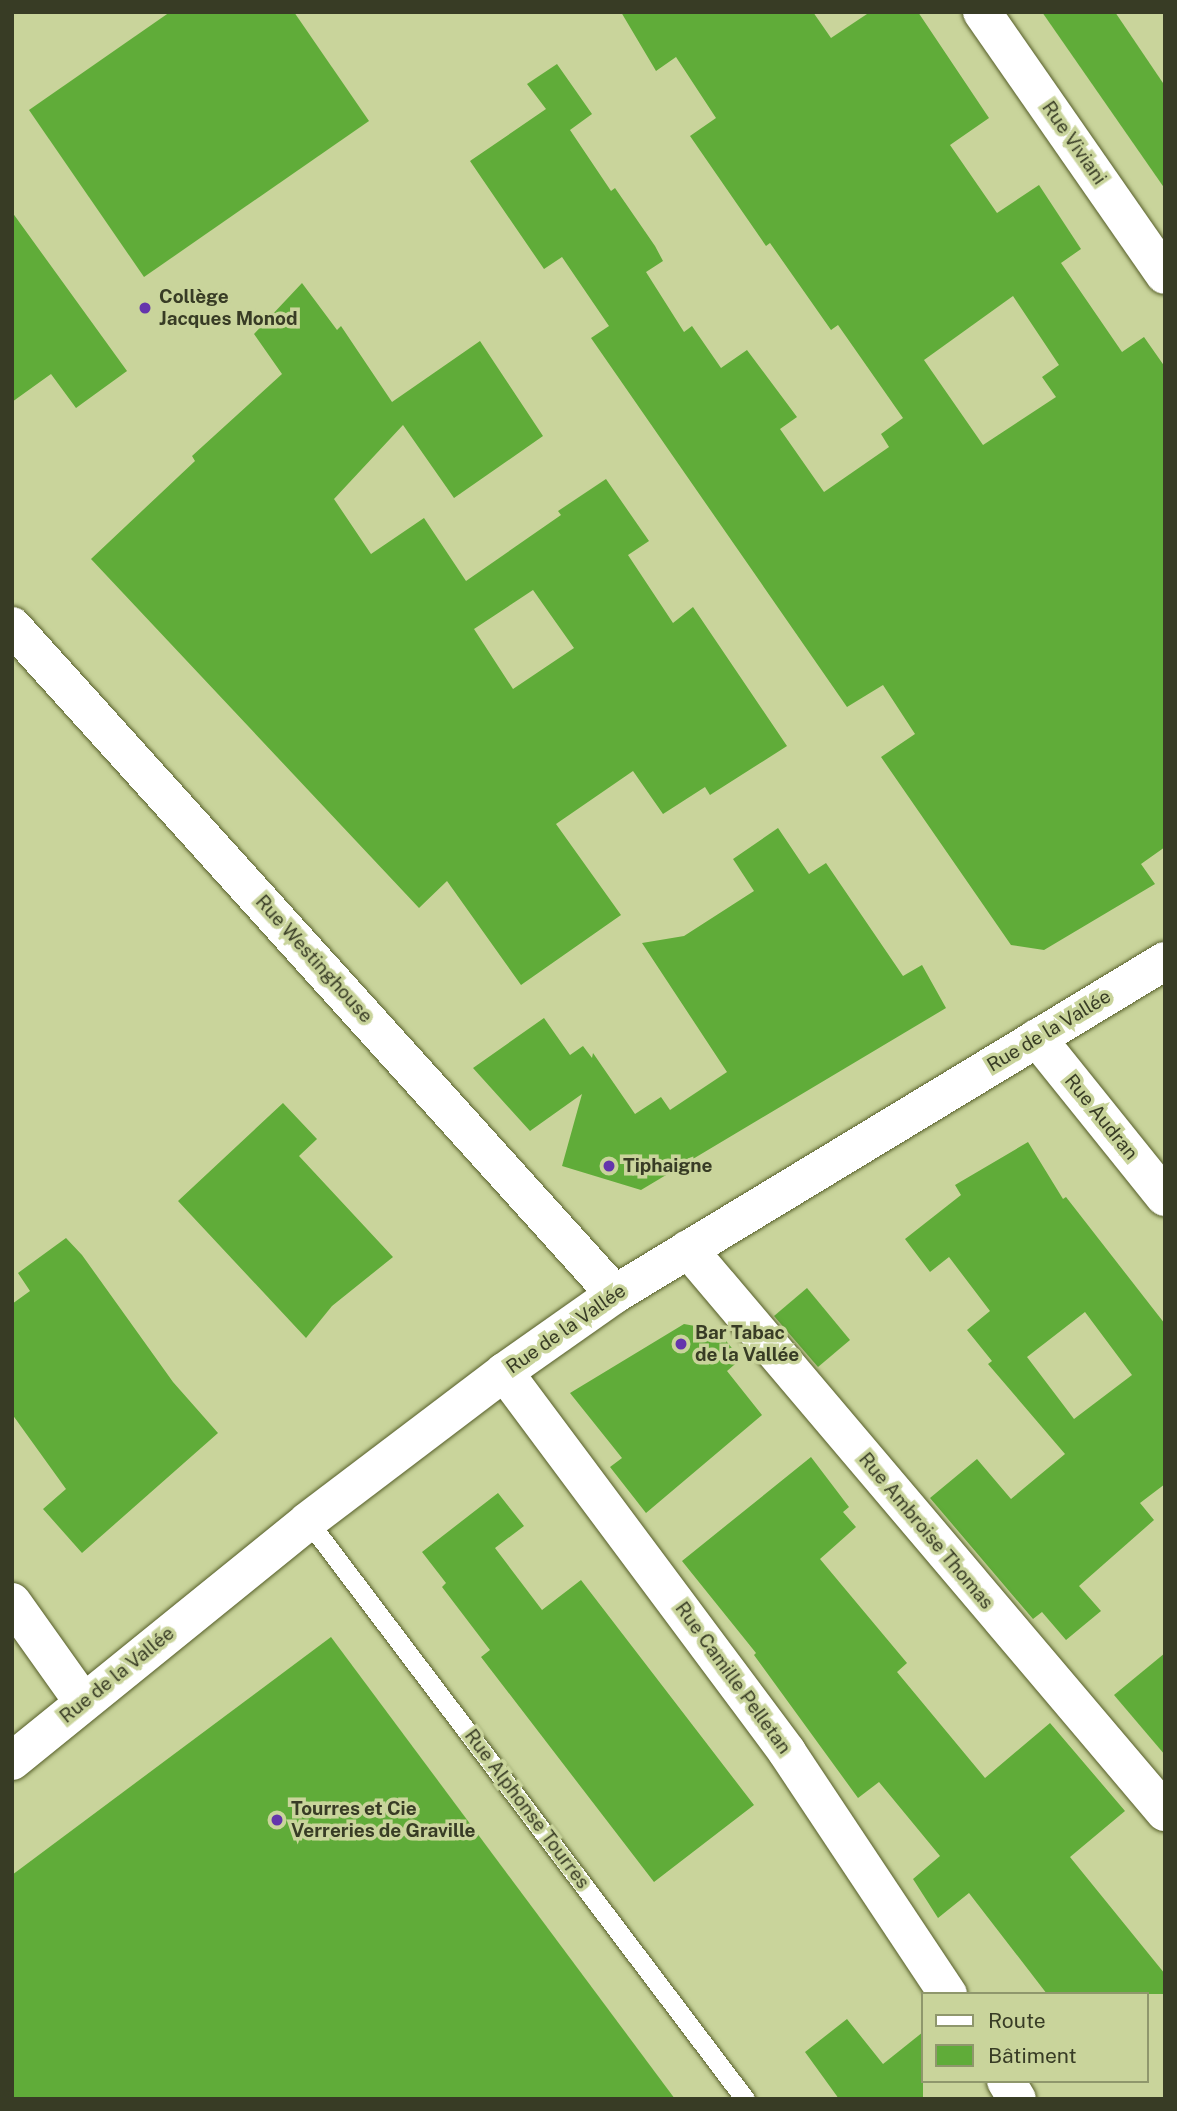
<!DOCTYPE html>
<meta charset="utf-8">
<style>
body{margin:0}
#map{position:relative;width:1177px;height:2111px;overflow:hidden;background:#c9d49b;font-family:"Public Sans",sans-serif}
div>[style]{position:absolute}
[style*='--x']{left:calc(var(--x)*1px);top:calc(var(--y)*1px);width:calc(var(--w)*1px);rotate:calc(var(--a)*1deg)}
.building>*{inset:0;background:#60ac39}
.roads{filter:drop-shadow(0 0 2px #565e29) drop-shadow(0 0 2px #565e29)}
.service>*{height:19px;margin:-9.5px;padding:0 9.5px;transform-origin:9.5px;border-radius:9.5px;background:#fff}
.minor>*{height:38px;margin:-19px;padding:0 19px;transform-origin:19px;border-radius:19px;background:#fff}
.tertiary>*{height:38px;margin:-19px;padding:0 19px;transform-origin:19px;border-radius:19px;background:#fff}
.dots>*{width:19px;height:19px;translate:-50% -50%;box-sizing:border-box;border:4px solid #c9d49b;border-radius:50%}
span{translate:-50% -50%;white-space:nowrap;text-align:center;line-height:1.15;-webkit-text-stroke:7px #c9d49b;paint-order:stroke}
.street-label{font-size:19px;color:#383c25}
.poi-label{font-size:19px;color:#383c25;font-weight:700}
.left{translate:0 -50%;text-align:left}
.frame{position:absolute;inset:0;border:14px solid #383c25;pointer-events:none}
.legend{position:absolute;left:921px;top:1992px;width:228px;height:91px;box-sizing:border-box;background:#c9d49b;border:2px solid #8f976c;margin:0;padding:9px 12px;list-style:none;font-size:21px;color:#383c25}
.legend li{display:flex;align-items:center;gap:14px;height:35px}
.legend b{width:35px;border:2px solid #8f976c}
</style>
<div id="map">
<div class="building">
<i style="clip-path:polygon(170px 12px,294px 12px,369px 121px,144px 277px,29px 110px)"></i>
<i style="clip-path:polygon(evenodd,621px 12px,813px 12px,831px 38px,870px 12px,918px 12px,989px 118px,950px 145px,997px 213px,1039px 185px,1081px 249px,1061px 263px,1122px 352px,1144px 337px,1165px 367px,1165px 847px,1141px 864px,1155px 884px,1044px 950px,1011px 945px,881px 757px,915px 734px,883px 685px,847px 707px,591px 338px,609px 326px,562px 257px,544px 269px,470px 161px,546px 109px,527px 84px,557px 64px,592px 114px,570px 130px,611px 191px,615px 188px,655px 246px,663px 261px,646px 272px,684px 332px,692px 326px,721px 368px,747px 350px,797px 417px,780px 429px,824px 492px,889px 447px,881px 434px,903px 418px,838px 325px,831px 330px,770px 243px,766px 246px,690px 136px,716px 118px,676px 57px,656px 71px,621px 12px,1013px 296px,1059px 365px,1042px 377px,1056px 397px,983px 445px,924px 360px,1013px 296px)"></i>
<i style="clip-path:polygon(1042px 12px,1115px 12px,1165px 86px,1165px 189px)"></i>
<i style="clip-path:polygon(12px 212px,127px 371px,76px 408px,51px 374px,12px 402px)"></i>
<i style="clip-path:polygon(evenodd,302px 283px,337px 330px,341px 326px,392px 402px,480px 341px,543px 436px,454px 498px,403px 425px,334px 499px,371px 554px,424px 518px,466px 581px,561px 515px,558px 511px,606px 479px,649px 541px,628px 555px,673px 623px,693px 607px,787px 746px,710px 795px,705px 787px,663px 814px,633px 771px,556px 824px,621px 915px,521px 985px,447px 881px,419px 908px,91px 559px,195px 461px,192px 456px,282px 374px,254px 334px,302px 283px,533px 590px,574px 648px,513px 689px,474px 629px,533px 590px)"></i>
<i style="clip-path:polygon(778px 828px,809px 874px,826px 863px,903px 976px,922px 965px,946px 1008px,641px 1190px,562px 1166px,582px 1094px,530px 1131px,473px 1068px,544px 1018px,570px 1055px,583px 1046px,592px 1058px,593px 1053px,635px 1114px,661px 1097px,670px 1110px,727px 1072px,642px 943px,684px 936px,754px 891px,733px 859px)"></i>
<i style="clip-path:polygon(283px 1103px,317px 1139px,299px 1156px,393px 1257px,332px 1306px,306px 1338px,178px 1201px)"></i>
<i style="clip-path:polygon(evenodd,1028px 1142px,1063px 1199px,1066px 1197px,1165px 1324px,1165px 1484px,1140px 1503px,1154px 1520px,1079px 1586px,1101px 1611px,1066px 1640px,1042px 1612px,1033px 1619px,930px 1498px,977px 1459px,1011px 1499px,1065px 1454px,988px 1364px,992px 1361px,967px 1330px,990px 1311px,949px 1257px,930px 1272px,905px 1239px,961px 1195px,955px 1185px,1028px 1142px,1085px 1312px,1132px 1375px,1074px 1419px,1027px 1357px,1085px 1312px)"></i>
<i style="clip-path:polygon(66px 1238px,82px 1255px,173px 1382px,218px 1433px,82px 1553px,43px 1509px,66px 1489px,12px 1414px,12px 1304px,30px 1291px,18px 1273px)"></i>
<i style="clip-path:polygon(807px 1288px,850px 1340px,818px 1367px,774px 1316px)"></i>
<i style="clip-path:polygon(684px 1324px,717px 1330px,741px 1359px,727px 1371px,762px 1415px,646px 1513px,610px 1467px,622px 1458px,570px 1393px)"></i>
<i style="clip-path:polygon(811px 1457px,849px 1507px,843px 1512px,856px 1527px,820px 1559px,907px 1663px,897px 1672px,985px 1778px,1050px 1723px,1125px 1811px,1070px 1857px,1165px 1974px,1165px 1994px,1047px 1994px,969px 1893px,938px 1918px,913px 1879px,940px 1856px,879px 1782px,858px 1798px,754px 1655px,756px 1653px,682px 1561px)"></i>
<i style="clip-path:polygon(498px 1493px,524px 1526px,495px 1548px,542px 1610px,581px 1580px,754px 1805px,654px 1882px,481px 1657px,490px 1650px,442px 1587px,446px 1583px,422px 1552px)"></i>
<i style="clip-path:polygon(331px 1637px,675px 2099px,12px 2099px,12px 1875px)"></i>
<i style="clip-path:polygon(1165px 1653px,1165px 1755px,1114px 1695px)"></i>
<i style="clip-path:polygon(847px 2019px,883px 2064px,923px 2032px,923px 2099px,839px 2099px,805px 2052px)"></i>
</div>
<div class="roads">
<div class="service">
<i style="--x:308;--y:1521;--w:725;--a:52.91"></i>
</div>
<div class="minor">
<i style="--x:982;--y:12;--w:320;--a:55.2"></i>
<i style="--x:12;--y:626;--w:900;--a:47.93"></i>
<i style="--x:1037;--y:1038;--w:204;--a:51.2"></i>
<i style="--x:688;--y:1249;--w:738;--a:49.73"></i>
<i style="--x:504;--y:1372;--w:474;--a:53.3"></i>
<i style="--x:787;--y:1752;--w:291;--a:56.4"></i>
<i style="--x:12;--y:1602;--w:123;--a:54.6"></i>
<i style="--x:1006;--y:2081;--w:21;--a:59"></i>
</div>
<div class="tertiary">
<i style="--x:12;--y:1761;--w:381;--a:-39"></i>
<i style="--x:308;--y:1521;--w:246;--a:-37.2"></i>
<i style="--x:504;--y:1372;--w:136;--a:-35.1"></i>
<i style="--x:615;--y:1294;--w:643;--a:-31.19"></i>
</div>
</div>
<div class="dots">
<i style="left:145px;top:308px;background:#6435ac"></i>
<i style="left:609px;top:1166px;background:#6435ac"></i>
<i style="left:681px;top:1344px;background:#6435ac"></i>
<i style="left:277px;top:1820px;background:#6435ac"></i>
</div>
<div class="street-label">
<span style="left:1074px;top:143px;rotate:55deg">Rue Viviani</span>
<span style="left:314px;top:959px;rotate:48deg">Rue Westinghouse</span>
<span style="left:1049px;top:1031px;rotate:-31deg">Rue de la Vallée</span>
<span style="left:1101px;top:1117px;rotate:51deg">Rue Audran</span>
<span style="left:566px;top:1329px;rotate:-35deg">Rue de la Vallée</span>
<span style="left:926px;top:1531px;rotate:50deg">Rue Ambroise Thomas</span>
<span style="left:117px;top:1675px;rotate:-39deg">Rue de la Vallée</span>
<span style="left:733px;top:1678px;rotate:54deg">Rue Camille Pelletan</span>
<span style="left:527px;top:1809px;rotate:53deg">Rue Alphonse Tourres</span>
</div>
<div class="poi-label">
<span class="left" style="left:159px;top:308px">Collège<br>Jacques Monod</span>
<span class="left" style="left:623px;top:1166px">Tiphaigne</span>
<span class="left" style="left:695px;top:1344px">Bar Tabac<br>de la Vallée</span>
<span class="left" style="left:291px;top:1820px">Tourres et Cie<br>Verreries de Graville</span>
</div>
<div class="frame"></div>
<ul class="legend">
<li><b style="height:9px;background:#fff"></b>Route</li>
<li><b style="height:19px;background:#60ac39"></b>Bâtiment</li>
</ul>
</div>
